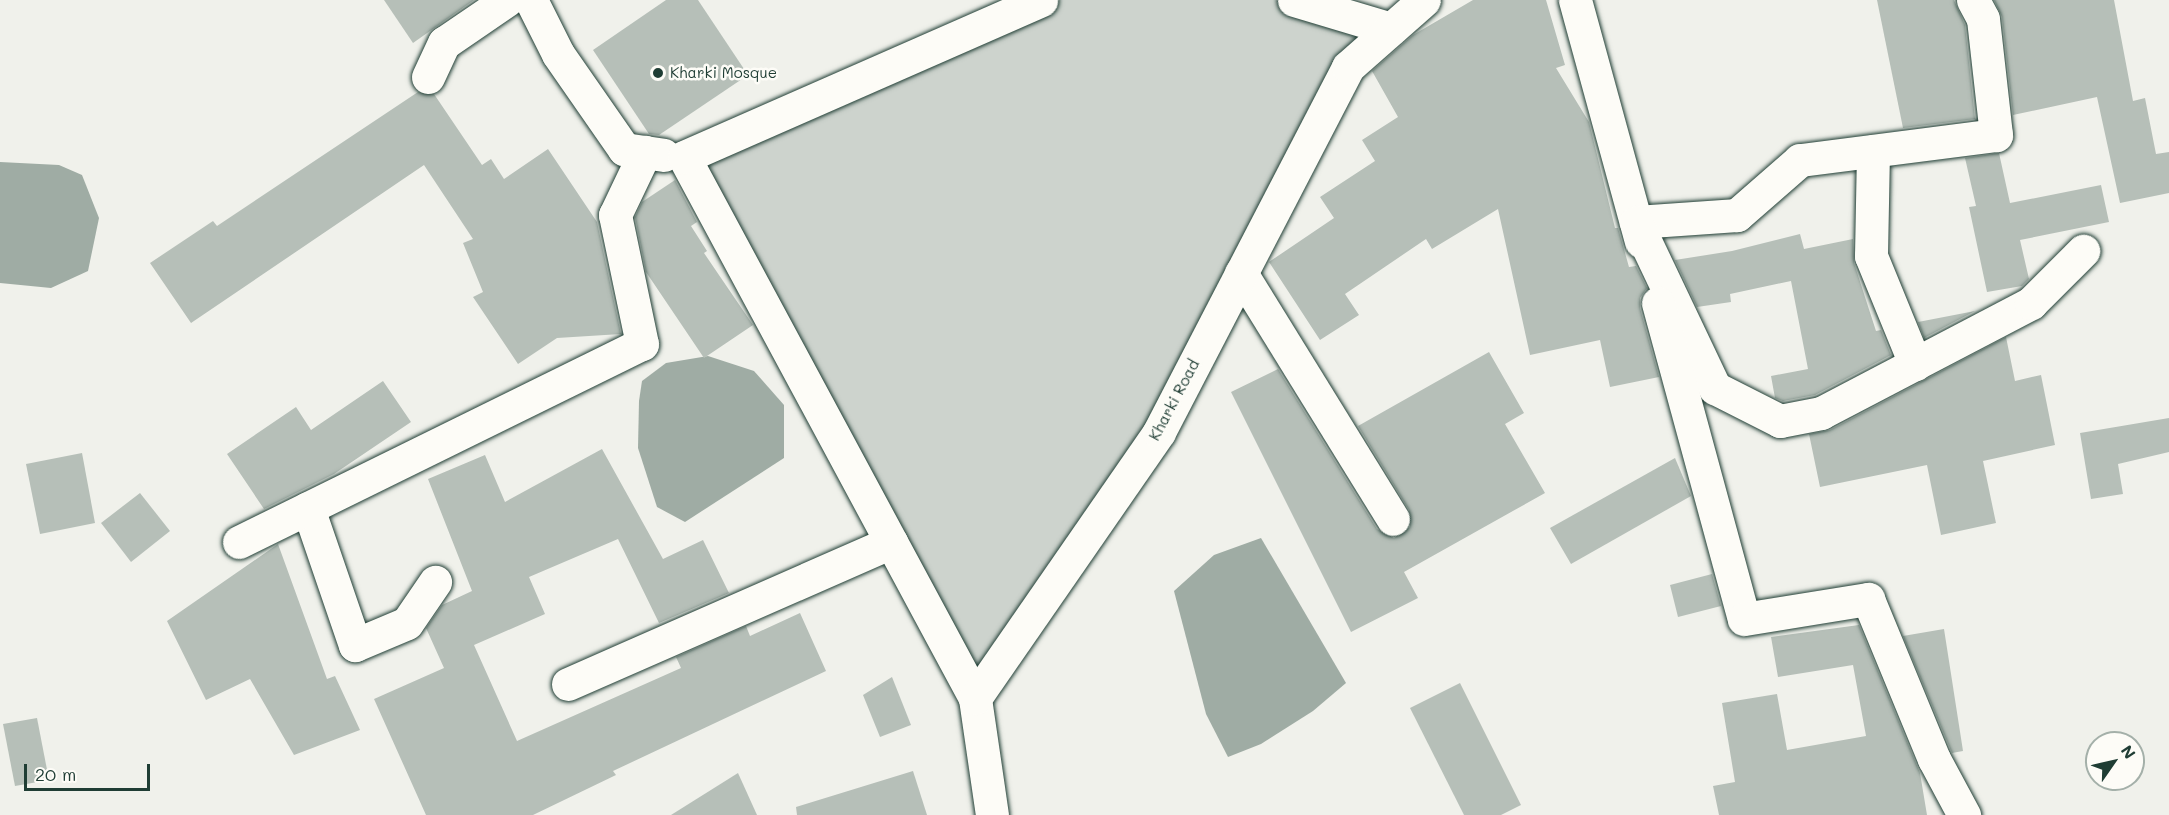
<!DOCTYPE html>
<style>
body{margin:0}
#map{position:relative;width:2169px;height:815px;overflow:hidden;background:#f0f1eb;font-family:Mali,sans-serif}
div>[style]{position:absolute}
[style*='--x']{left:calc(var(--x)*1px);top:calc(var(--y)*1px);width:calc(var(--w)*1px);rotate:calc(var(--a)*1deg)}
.green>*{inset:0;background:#cdd3cd}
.water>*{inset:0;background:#9faca4}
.building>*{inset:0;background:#b6bfb8}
.roads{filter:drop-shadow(0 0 2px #1f3d34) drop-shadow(0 0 2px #1f3d34)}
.street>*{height:33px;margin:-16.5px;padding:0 16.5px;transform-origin:16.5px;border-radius:16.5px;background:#fdfcf7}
.dots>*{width:16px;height:16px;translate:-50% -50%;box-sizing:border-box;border:3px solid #fdfcf7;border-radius:50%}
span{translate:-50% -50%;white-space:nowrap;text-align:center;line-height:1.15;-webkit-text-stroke:5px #fdfcf7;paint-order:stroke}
.poi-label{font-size:15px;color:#1f3d34}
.left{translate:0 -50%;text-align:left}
.street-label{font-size:15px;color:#1f3d34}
.north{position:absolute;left:2085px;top:731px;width:60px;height:60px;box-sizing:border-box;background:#fdfcf7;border:2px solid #a4b0a9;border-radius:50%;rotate:56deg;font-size:16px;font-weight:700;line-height:24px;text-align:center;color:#1f3d34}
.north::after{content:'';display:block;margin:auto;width:21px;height:27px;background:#1f3d34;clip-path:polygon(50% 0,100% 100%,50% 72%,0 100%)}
.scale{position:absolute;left:24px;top:764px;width:126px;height:27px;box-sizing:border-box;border:3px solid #1f3d34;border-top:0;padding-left:8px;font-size:18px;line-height:21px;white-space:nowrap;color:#1f3d34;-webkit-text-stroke:4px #fdfcf7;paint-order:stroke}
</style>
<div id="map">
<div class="green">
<i style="clip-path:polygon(1060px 0,1275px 0,1382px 30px,1156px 427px,976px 687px,691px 160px)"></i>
</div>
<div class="water">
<i style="clip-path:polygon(0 162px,59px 165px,82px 175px,99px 218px,88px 271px,51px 288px,0 283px)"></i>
<i style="clip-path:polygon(708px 356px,754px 371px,784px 405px,784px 458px,685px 522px,657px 507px,638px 448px,639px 401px,642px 381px,666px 363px)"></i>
<i style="clip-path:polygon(1261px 538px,1346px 683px,1313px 711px,1261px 744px,1228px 757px,1206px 714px,1174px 591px,1214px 555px)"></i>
</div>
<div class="building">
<i style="clip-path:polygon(384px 0,474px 0,413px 43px)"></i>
<i style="clip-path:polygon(666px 0,698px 0,748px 75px,659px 135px,649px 134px,593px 50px)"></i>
<i style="clip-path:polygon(1473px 0,1546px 0,1565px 65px,1556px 68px,1589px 122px,1615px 228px,1618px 228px,1629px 267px,1636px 266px,1647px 288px,1640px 298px,1640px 308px,1659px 377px,1610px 387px,1600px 340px,1530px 355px,1498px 209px,1432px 249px,1426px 239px,1345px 294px,1359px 315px,1320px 340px,1269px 262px,1334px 218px,1320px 197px,1375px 161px,1362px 140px,1398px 117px,1372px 71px,1413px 35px)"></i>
<i style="clip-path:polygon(1877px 0,1954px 0,1965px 25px,1975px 119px,1903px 128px)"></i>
<i style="clip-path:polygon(1994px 0,2114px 0,2133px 101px,2145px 98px,2156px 154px,2169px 152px,2169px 193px,2120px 203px,2097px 97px,2013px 115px,2002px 17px)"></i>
<i style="clip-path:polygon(418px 92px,434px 94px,482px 165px,491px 159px,504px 179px,548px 149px,597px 222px,621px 334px,557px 338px,518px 364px,473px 297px,483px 292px,463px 243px,473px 239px,424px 165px,191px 323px,150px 263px,213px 221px,217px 226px)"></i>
<i style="clip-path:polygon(1999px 153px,2010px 203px,2101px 185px,2109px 222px,2020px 240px,2029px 279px,2022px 286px,1987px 292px,1969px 207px,1976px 206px,1965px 158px)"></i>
<i style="clip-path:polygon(675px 180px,697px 222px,691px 226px,707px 251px,704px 253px,753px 325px,704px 358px,646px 272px,635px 217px,642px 202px)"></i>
<i style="clip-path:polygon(1800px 234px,1804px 249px,1853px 239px,1854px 263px,1876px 331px,1881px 330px,1891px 355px,1815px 395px,1783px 401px,1775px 398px,1771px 376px,1808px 369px,1791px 281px,1730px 294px,1731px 302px,1697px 307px,1675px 260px,1732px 251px)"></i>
<i style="clip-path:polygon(1975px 311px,1924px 338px,1918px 322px)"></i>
<i style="clip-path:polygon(2006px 337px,2015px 381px,2041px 375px,2055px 445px,1983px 461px,1996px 523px,1941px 535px,1927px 465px,1820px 487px,1809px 434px,1830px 430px)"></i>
<i style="clip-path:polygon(1489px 352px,1524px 413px,1505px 424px,1545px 493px,1404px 572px,1418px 598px,1351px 632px,1231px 392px,1278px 369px,1377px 529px,1394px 538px,1410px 527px,1409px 510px,1358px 426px)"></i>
<i style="clip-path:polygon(383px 381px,411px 422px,334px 474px,264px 509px,227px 454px,296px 407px,311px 430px)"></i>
<i style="clip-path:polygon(2169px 418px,2169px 452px,2118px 464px,2123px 494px,2091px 499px,2080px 433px)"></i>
<i style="clip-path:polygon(602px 449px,663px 559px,703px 540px,729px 593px,659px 623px,618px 539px,529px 577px,545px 614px,474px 645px,517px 741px,681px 668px,676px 657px,746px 626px,750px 636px,800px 613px,826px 671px,613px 771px,616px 775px,533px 815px,426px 815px,374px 699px,444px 668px,426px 628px,442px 605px,472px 591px,428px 479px,485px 455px,505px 502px)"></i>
<i style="clip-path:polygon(82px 453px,95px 523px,40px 534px,26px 464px)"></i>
<i style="clip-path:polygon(1675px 458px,1691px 496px,1571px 564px,1550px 528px)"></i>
<i style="clip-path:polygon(140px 493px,170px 531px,131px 562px,101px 523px)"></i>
<i style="clip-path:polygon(278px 544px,327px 679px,335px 676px,360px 730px,294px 755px,250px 679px,206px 700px,167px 621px)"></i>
<i style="clip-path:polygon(1712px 574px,1721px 606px,1678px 617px,1670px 585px)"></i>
<i style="clip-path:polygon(1859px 625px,1920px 773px,1927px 815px,1719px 815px,1713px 786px,1735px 782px,1722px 703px,1777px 694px,1787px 750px,1866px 736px,1853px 665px,1778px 677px,1771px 637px)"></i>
<i style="clip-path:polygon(1944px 629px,1963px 751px,1952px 753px,1903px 636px)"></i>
<i style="clip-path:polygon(892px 677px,911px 725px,880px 737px,863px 695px)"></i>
<i style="clip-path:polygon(1460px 683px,1521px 805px,1501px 815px,1464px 815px,1410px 708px)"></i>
<i style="clip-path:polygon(37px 718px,49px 780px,15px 786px,3px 724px)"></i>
<i style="clip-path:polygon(913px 771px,927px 815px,797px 815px,796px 807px)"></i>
<i style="clip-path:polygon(738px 773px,757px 815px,671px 815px)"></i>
</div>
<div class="roads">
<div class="street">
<i style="--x:531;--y:0;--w:60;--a:63.4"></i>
<i style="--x:558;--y:54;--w:116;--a:55.2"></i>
<i style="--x:624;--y:149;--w:40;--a:8.5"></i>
<i style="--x:1294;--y:0;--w:101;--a:16.6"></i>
<i style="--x:1575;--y:0;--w:250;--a:74.7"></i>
<i style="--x:1973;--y:0;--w:21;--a:62"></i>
<i style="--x:1983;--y:19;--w:117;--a:83.6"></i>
<i style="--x:1996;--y:135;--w:198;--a:172.7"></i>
<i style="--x:1800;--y:160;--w:84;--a:138.9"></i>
<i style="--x:1737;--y:215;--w:101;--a:176"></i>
<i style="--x:1636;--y:222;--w:184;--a:64.6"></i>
<i style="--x:1715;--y:388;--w:73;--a:26.9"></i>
<i style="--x:1780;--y:421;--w:42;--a:-11"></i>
<i style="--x:1821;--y:413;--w:237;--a:-27.6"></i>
<i style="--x:2031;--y:303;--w:74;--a:-45"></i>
<i style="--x:428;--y:77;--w:38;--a:-65"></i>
<i style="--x:444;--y:43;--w:76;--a:-34.3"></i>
<i style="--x:1873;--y:151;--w:105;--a:91.1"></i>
<i style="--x:1871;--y:256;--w:117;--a:67.8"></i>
<i style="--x:1241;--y:273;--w:289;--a:58.3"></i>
<i style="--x:1658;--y:303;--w:327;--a:74.8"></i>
<i style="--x:1744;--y:619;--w:126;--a:-9.2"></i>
<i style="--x:1868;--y:599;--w:173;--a:67.6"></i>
<i style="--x:1934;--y:759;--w:64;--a:61.8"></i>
<i style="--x:308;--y:508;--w:145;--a:71.1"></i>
<i style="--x:355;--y:645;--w:56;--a:-22.9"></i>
<i style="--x:407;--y:623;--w:50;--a:-55.7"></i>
<i style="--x:239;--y:542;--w:449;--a:-26.2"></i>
<i style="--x:642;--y:344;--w:132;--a:-101.8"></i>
<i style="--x:615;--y:215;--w:70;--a:-64.5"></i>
<i style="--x:568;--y:684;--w:353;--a:-23.7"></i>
<i style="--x:975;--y:698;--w:614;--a:-118.28"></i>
<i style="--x:684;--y:157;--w:390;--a:-23.7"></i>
<i style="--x:992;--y:815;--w:118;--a:-98.3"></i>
<i style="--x:975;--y:698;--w:323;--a:-55.3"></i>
<i style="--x:1159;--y:432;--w:411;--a:-62.6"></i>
<i style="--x:1348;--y:67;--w:101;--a:-41.4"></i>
</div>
</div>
<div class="dots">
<i style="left:658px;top:73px;background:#1f3d34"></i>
</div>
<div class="poi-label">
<span class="left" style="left:670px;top:73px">Kharki Mosque</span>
</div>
<div class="street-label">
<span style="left:1174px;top:400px;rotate:-62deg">Kharki Road</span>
</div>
<div class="north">N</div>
<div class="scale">20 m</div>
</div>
